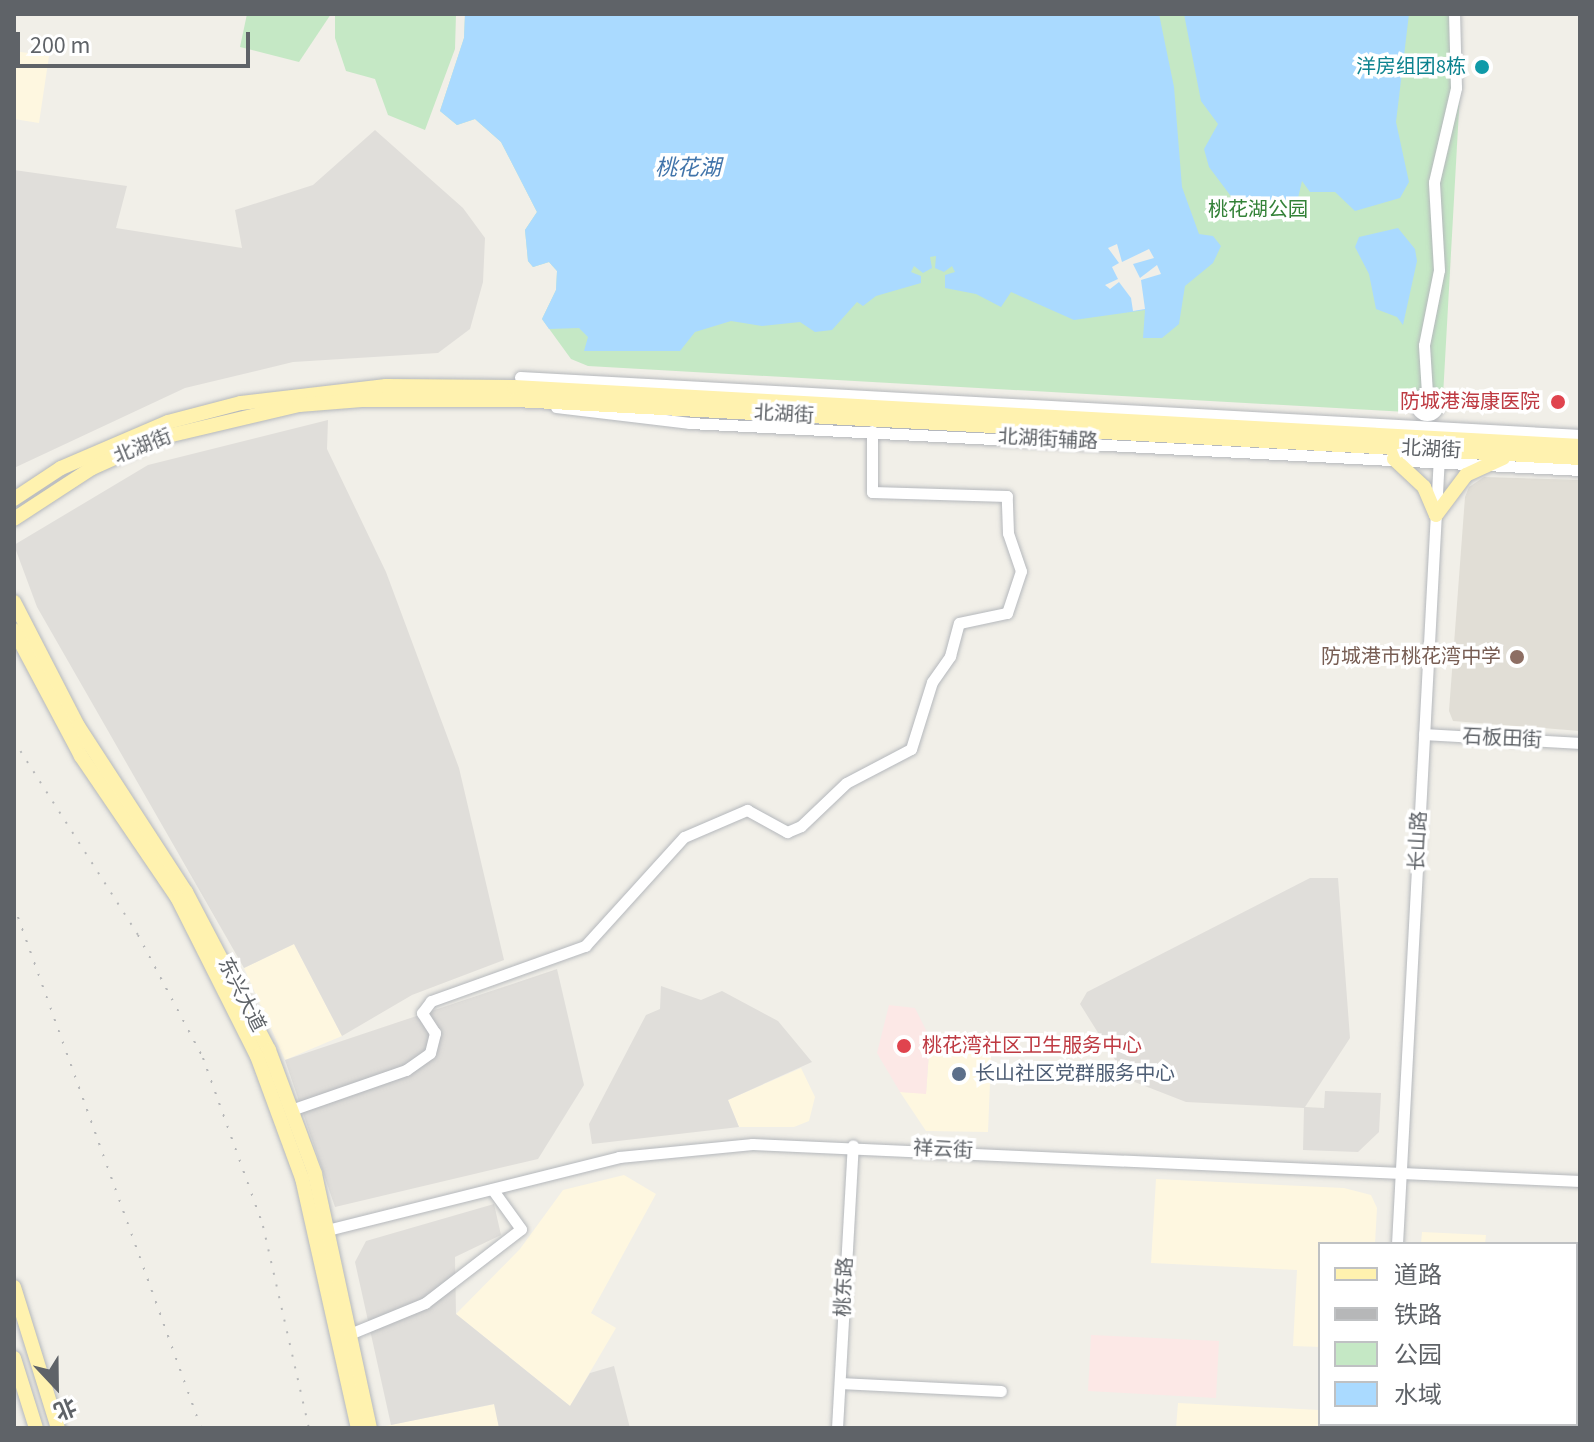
<!DOCTYPE html>
<meta charset="utf-8">
<style>
body{margin:0}
#map{position:relative;width:1594px;height:1442px;overflow:hidden;background:#f1efe8;font-family:"Source Sans 3","Noto Sans SC",sans-serif}
div>[style]{position:absolute}
[style*='--x']{left:calc(var(--x)*1px);top:calc(var(--y)*1px);width:calc(var(--w)*1px);rotate:calc(var(--a)*1deg)}
.commercial>*{inset:0;background:#fef7e0}
.industrial>*{inset:0;background:#e0deda}
.education>*{inset:0;background:#e1ded6}
.medical>*{inset:0;background:#fce8e6}
.green>*{inset:0;background:#c5e8c5}
.water>*{inset:0;background:#aadaff}
.pier>*{inset:0;background:#f1efe8}
.roads{filter:drop-shadow(0 0 2px #b5b8bc) drop-shadow(0 0 2px #b5b8bc)}
.minor>*{height:11px;margin:-5.5px;padding:0 5.5px;transform-origin:5.5px;border-radius:5.5px;background:#fff}
.minor>.ring{margin:-5.5px;padding:0;box-sizing:content-box;background:none;border:11px solid #fff;border-radius:50%}
.major>*{height:14px;margin:-7px;padding:0 7px;transform-origin:7px;border-radius:7px;background:#fff2af}
.rail>*{height:2px;margin-top:-1px;transform-origin:0;background:repeating-linear-gradient(90deg,#b6b7b8 0 2px,transparent 0 12px)}
.dots>*{width:22px;height:22px;translate:-50% -50%;box-sizing:border-box;border:4px solid #fff;border-radius:50%}
span{translate:-50% -50%;white-space:nowrap;text-align:center;line-height:1.15;-webkit-text-stroke:7px #fff;paint-order:stroke}
.culture-label{font-size:20px;color:#0d838f}
.right{translate:-100% -50%;text-align:right}
.park-label{font-size:20px;color:#348238}
.health-label{font-size:20px;color:#be3a42}
.left{translate:0 -50%;text-align:left}
.street-label{font-size:20px;color:#5f6368}
.education-label{font-size:20px;color:#785e54}
.service-label{font-size:20px;color:#4e5e75}
.water-label{font-size:22px;color:#4174aa;font-style:italic}
.frame{position:absolute;inset:0;border:16px solid #5f6368;pointer-events:none}
.legend{position:absolute;left:1318px;top:1242px;width:260px;height:184px;box-sizing:border-box;background:#fff;border:2px solid #bfc1c3;margin:0;padding:10px 14px;list-style:none;font-size:24px;color:#5f6368}
.legend li{display:flex;align-items:center;gap:16px;height:40px}
.legend b{width:40px;border:2px solid #bfc1c3}
.north{position:absolute;left:16px;top:1346px;width:80px;height:80px;-webkit-text-stroke:6px #fff;paint-order:stroke;rotate:158deg;font-size:22px;font-weight:700;line-height:32px;text-align:center;color:#5f6368}
.north::after{content:'';display:block;margin:auto;width:28px;height:36px;background:#5f6368;clip-path:polygon(50% 0,100% 100%,50% 72%,0 100%)}
.scale{position:absolute;left:16px;top:32px;width:234px;height:36px;box-sizing:border-box;border:4px solid #5f6368;border-top:0;padding-left:10px;font-size:24px;line-height:28px;white-space:nowrap;color:#5f6368;-webkit-text-stroke:6px #fff;paint-order:stroke}
</style>
<div id="map">
<div class="commercial">
<i style="clip-path:polygon(14px 51px,49px 56px,39px 123px,14px 119px)"></i>
<i style="clip-path:polygon(294px 944px,342px 1036px,285px 1060px,244px 968px)"></i>
<i style="clip-path:polygon(930px 1038px,991px 1057px,988px 1132px,926px 1131px,900px 1092px,926px 1093px)"></i>
<i style="clip-path:polygon(801px 1068px,815px 1097px,809px 1121px,794px 1127px,739px 1127px,728px 1100px)"></i>
<i style="clip-path:polygon(624px 1175px,656px 1194px,591px 1313px,616px 1328px,570px 1406px,456px 1314px,520px 1249px,563px 1190px)"></i>
<i style="clip-path:polygon(1156px 1179px,1344px 1188px,1371px 1195px,1377px 1208px,1375px 1244px,1320px 1244px,1320px 1347px,1293px 1346px,1297px 1270px,1151px 1263px)"></i>
<i style="clip-path:polygon(1422px 1232px,1486px 1235px,1485px 1244px,1421px 1244px)"></i>
<i style="clip-path:polygon(1178px 1403px,1320px 1410px,1320px 1424px,1365px 1424px,1364px 1428px,1176px 1428px)"></i>
<i style="clip-path:polygon(495px 1404px,499px 1428px,380px 1427px)"></i>
</div>
<div class="industrial">
<i style="clip-path:polygon(375px 130px,463px 208px,485px 238px,483px 282px,470px 329px,438px 353px,293px 362px,185px 388px,14px 468px,14px 170px,127px 186px,116px 228px,242px 248px,235px 210px,313px 185px)"></i>
<i style="clip-path:polygon(328px 420px,327px 449px,386px 572px,459px 768px,504px 960px,412px 995px,342px 1036px,294px 944px,244px 968px,37px 607px,14px 545px,148px 465px)"></i>
<i style="clip-path:polygon(1310px 878px,1338px 878px,1350px 1038px,1305px 1107px,1324px 1108px,1325px 1091px,1381px 1093px,1379px 1132px,1358px 1152px,1303px 1150px,1304px 1108px,1186px 1102px,1127px 1079px,1080px 1004px,1087px 992px)"></i>
<i style="clip-path:polygon(557px 969px,584px 1085px,538px 1159px,335px 1207px,285px 1060px)"></i>
<i style="clip-path:polygon(661px 986px,701px 1000px,722px 991px,778px 1021px,812px 1062px,728px 1100px,739px 1127px,592px 1144px,589px 1124px,646px 1015px,660px 1009px)"></i>
<i style="clip-path:polygon(494px 1204px,501px 1235px,455px 1257px,456px 1314px,570px 1406px,590px 1373px,614px 1366px,630px 1428px,499px 1428px,494px 1404px,391px 1425px,355px 1262px,366px 1241px)"></i>
</div>
<div class="education">
<i style="clip-path:polygon(1484px 477px,1580px 480px,1580px 731px,1453px 721px,1449px 711px,1465px 497px,1469px 487px)"></i>
</div>
<div class="medical">
<i style="clip-path:polygon(889px 1005px,915px 1008px,930px 1038px,926px 1094px,900px 1092px,877px 1053px)"></i>
<i style="clip-path:polygon(1091px 1335px,1219px 1341px,1216px 1398px,1088px 1391px)"></i>
</div>
<div class="green">
<i style="clip-path:polygon(247px 14px,331px 14px,299px 62px,240px 47px)"></i>
<i style="clip-path:polygon(335px 14px,456px 14px,455px 49px,425px 130px,388px 115px,375px 79px,346px 71px,335px 38px)"></i>
<i style="clip-path:polygon(465px 14px,1459px 14px,1461px 74px,1442px 414px,588px 366px,571px 359px,542px 319px,556px 290px,557px 271px,549px 262px,533px 267px,528px 261px,525px 230px,537px 212px,501px 142px,475px 119px,457px 125px,440px 111px,464px 38px)"></i>
<i style="clip-path:polygon(1576px 1327px,1580px 1428px,1439px 1428px,1439px 1424px,1576px 1424px)"></i>
</div>
<div class="water">
<i style="clip-path:polygon(465px 14px,1159px 14px,1174px 87px,1182px 187px,1199px 234px,1213px 236px,1221px 246px,1213px 263px,1185px 286px,1179px 324px,1162px 338px,1143px 338px,1145px 310px,1074px 320px,1011px 292px,1001px 307px,976px 294px,945px 288px,945px 275px,955px 272px,952px 266px,944px 272px,935px 268px,936px 256px,930px 257px,932px 268px,923px 273px,914px 266px,911px 272px,921px 276px,921px 283px,876px 296px,863px 306px,857px 302px,832px 330px,815px 332px,800px 322px,762px 326px,731px 321px,695px 332px,680px 351px,584px 351px,588px 337px,579px 328px,549px 329px,542px 319px,556px 290px,557px 271px,549px 262px,533px 267px,528px 261px,525px 230px,537px 212px,501px 142px,475px 119px,457px 125px,440px 111px,464px 38px)"></i>
<i style="clip-path:polygon(1184px 14px,1409px 14px,1396px 122px,1409px 182px,1400px 198px,1355px 211px,1335px 192px,1310px 192px,1302px 181px,1298px 198px,1257px 209px,1239px 207px,1209px 167px,1204px 149px,1218px 124px,1201px 101px)"></i>
<i style="clip-path:polygon(1398px 228px,1415px 249px,1417px 261px,1403px 325px,1397px 317px,1376px 309px,1369px 274px,1355px 247px,1359px 237px)"></i>
</div>
<div class="pier">
<i style="clip-path:polygon(1117px 244px,1122px 262px,1149px 249px,1154px 258px,1133px 264px,1140px 278px,1157px 265px,1161px 274px,1141px 280px,1145px 309px,1133px 311px,1131px 298px,1119px 282px,1110px 289px,1105px 285px,1118px 279px,1112px 267px,1119px 263px,1108px 248px)"></i>
</div>
<div class="roads">
<div class="minor">
<i style="--x:520;--y:377;--w:1062;--a:3.13"></i>
<i style="--x:1427;--y:393;--w:48;--a:-93.6"></i>
<i style="--x:1424;--y:345;--w:76;--a:-78.7"></i>
<i style="--x:1439;--y:270;--w:88;--a:-93.3"></i>
<i style="--x:1434;--y:182;--w:97;--a:-76.8"></i>
<i style="--x:1456;--y:88;--w:74;--a:-91.5"></i>
<i class="ring" style="left:1416px;top:393px;width:11px;height:11px"></i>
<i style="--x:556;--y:407;--w:135;--a:6.8"></i>
<i style="--x:690;--y:423;--w:891;--a:3.02"></i>
<i style="--x:1424;--y:734;--w:156;--a:3.3"></i>
<i style="--x:291;--y:1110;--w:122;--a:-19.2"></i>
<i style="--x:406;--y:1070;--w:29;--a:-35"></i>
<i style="--x:430;--y:1053;--w:21;--a:-76"></i>
<i style="--x:435;--y:1033;--w:24;--a:-123"></i>
<i style="--x:422;--y:1013;--w:15;--a:-53"></i>
<i style="--x:431;--y:1001;--w:164;--a:-19.7"></i>
<i style="--x:585;--y:946;--w:147;--a:-47.8"></i>
<i style="--x:684;--y:837;--w:69;--a:-23.2"></i>
<i style="--x:747;--y:810;--w:46;--a:28.8"></i>
<i style="--x:787;--y:832;--w:15;--a:-23"></i>
<i style="--x:801;--y:826;--w:62;--a:-43.7"></i>
<i style="--x:846;--y:783;--w:73;--a:-27.6"></i>
<i style="--x:911;--y:749;--w:70;--a:-72.6"></i>
<i style="--x:932;--y:682;--w:32;--a:-55"></i>
<i style="--x:950;--y:656;--w:34;--a:-75"></i>
<i style="--x:959;--y:623;--w:49;--a:-11.8"></i>
<i style="--x:1007;--y:613;--w:44;--a:-71.6"></i>
<i style="--x:1021;--y:571;--w:40;--a:-108.9"></i>
<i style="--x:1008;--y:533;--w:37;--a:-92"></i>
<i style="--x:1007;--y:496;--w:135;--a:-178.3"></i>
<i style="--x:872;--y:492;--w:61;--a:-90"></i>
<i style="--x:319;--y:1232;--w:309;--a:-14"></i>
<i style="--x:619;--y:1157;--w:134;--a:-5.6"></i>
<i style="--x:752;--y:1144;--w:829;--a:2.56"></i>
<i style="--x:1397;--y:1244;--w:788;--a:-86.95"></i>
<i style="--x:352;--y:1333;--w:79;--a:-22.3"></i>
<i style="--x:425;--y:1303;--w:121;--a:-37.6"></i>
<i style="--x:521;--y:1229;--w:49;--a:-125.9"></i>
<i style="--x:840;--y:1383;--w:161;--a:2.8"></i>
<i style="--x:837;--y:1428;--w:283;--a:-86.8"></i>
<i style="--x:1387;--y:1428;--w:4;--a:-90"></i>
</div>
<div class="major">
<i style="--x:1394;--y:459;--w:41;--a:43"></i>
<i style="--x:1424;--y:487;--w:30;--a:67"></i>
<i style="--x:14;--y:499;--w:56;--a:-33.4"></i>
<i style="--x:61;--y:468;--w:116;--a:-23.3"></i>
<i style="--x:168;--y:422;--w:75;--a:-14.6"></i>
<i style="--x:241;--y:403;--w:146;--a:-6.7"></i>
<i style="--x:386;--y:386;--w:128;--a:0.4"></i>
<i style="--x:514;--y:387;--w:1068;--a:3.17"></i>
<i style="--x:1436;--y:515;--w:50;--a:-53.1"></i>
<i style="--x:1466;--y:475;--w:41;--a:-24.7"></i>
<i style="--x:14;--y:519;--w:93;--a:-33.2"></i>
<i style="--x:92;--y:468;--w:73;--a:-24.1"></i>
<i style="--x:159;--y:438;--w:144;--a:-13.3"></i>
<i style="--x:299;--y:405;--w:63;--a:-4.5"></i>
<i style="--x:362;--y:400;--w:154;--a:0"></i>
<i style="--x:516;--y:400;--w:1066;--a:3.12"></i>
<i style="--x:14;--y:602;--w:140;--a:62.7"></i>
<i style="--x:78;--y:726;--w:198;--a:57"></i>
<i style="--x:186;--y:892;--w:178;--a:62.3"></i>
<i style="--x:269;--y:1050;--w:132;--a:69.6"></i>
<i style="--x:315;--y:1174;--w:260;--a:77.8"></i>
<i style="--x:14;--y:630;--w:143;--a:62"></i>
<i style="--x:81;--y:756;--w:171;--a:55.8"></i>
<i style="--x:177;--y:897;--w:178;--a:63.3"></i>
<i style="--x:257;--y:1056;--w:130;--a:69.8"></i>
<i style="--x:302;--y:1178;--w:256;--a:77.4"></i>
<i style="--x:14;--y:1287;--w:148;--a:72.7"></i>
<i style="--x:14;--y:1358;--w:73;--a:72.6"></i>
</div>
</div>
<div class="rail">
<i style="--x:14;--y:741;--w:230;--a:57.4"></i>
<i style="--x:138;--y:935;--w:139;--a:62.1"></i>
<i style="--x:203;--y:1058;--w:178;--a:70.3"></i>
<i style="--x:263;--y:1226;--w:207;--a:77.2"></i>
<i style="--x:14;--y:906;--w:554;--a:70.29"></i>
</div>
<div class="dots">
<i style="left:1482px;top:67px;background:#0f9aa8"></i>
<i style="left:1558px;top:402px;background:#e0444e"></i>
<i style="left:1517px;top:657px;background:#8d6e63"></i>
<i style="left:904px;top:1046px;background:#e0444e"></i>
<i style="left:959px;top:1074px;background:#5c6f8a"></i>
</div>
<div class="culture-label">
<span class="right" style="left:1466px;top:67px">洋房组团8栋</span>
</div>
<div class="park-label">
<span style="left:1258px;top:210px">桃花湖公园</span>
</div>
<div class="health-label">
<span class="right" style="left:1540px;top:402px">防城港海康医院</span>
<span class="left" style="left:922px;top:1046px">桃花湾社区卫生服务中心</span>
</div>
<div class="street-label">
<span style="left:784px;top:415px;rotate:3deg">北湖街</span>
<span style="left:1048px;top:440px;rotate:3deg">北湖街辅路</span>
<span style="left:143px;top:447px;rotate:-22deg">北湖街</span>
<span style="left:1431px;top:450px;rotate:3deg">北湖街</span>
<span style="left:1502px;top:739px;rotate:3deg">石板田街</span>
<span style="left:1419px;top:841px;rotate:-87deg">长山路</span>
<span style="left:241px;top:995px;rotate:63deg">东兴大道</span>
<span style="left:943px;top:1150px;rotate:3deg">祥云街</span>
<span style="left:845px;top:1287px;rotate:-87deg">桃东路</span>
</div>
<div class="education-label">
<span class="right" style="left:1501px;top:657px">防城港市桃花湾中学</span>
</div>
<div class="service-label">
<span class="left" style="left:975px;top:1074px">长山社区党群服务中心</span>
</div>
<div class="water-label">
<span style="left:688px;top:169px">桃花湖</span>
</div>
<div class="frame"></div>
<ul class="legend">
<li><b style="height:10px;background:#fff2af"></b>道路</li>
<li><b style="height:10px;background:#b6b7b8"></b>铁路</li>
<li><b style="height:22px;background:#c5e8c5"></b>公园</li>
<li><b style="height:22px;background:#aadaff"></b>水域</li>
</ul>
<div class="north">北</div>
<div class="scale">200 m</div>
</div>
